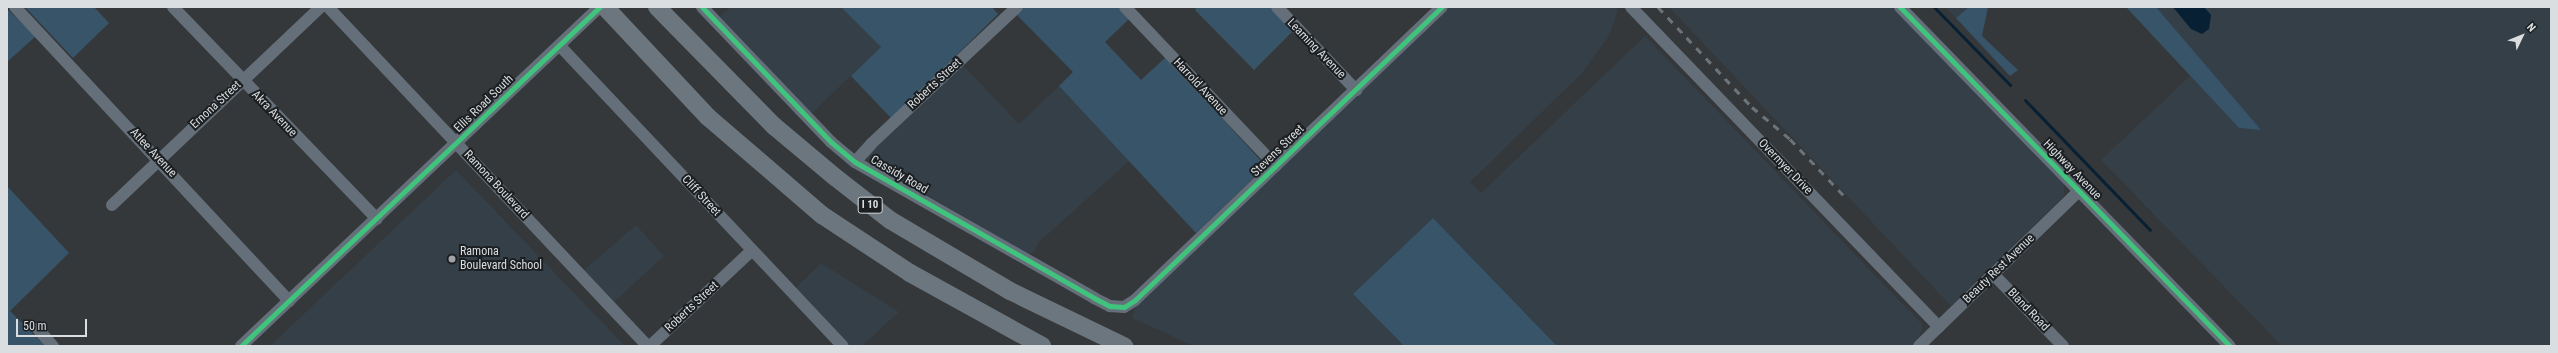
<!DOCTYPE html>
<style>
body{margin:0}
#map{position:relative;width:2558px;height:353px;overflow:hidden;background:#35383a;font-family:"Roboto Condensed",sans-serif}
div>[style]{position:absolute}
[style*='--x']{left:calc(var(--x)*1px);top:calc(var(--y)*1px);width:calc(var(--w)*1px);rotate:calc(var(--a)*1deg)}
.built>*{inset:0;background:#353f48}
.green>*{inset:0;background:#385469}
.water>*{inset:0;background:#082033}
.stream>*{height:3px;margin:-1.5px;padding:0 1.5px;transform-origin:1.5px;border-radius:1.5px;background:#082033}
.minor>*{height:12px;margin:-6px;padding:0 6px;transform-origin:6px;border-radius:6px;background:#646f79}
.highway>*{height:18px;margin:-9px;padding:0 9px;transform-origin:9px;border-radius:9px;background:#6c767e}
.rail>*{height:3px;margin-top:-1.5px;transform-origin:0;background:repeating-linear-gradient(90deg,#6c747a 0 7px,transparent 0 14px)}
.cycleway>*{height:5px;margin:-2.5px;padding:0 2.5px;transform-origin:2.5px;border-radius:2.5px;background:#40c37c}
.dots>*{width:11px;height:11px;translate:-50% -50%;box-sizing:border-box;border:2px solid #1c1f21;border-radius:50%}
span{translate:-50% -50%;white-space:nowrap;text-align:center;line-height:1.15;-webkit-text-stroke:4px #1c1f21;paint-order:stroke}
.shield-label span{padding:1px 3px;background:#1c1f21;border:1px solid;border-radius:3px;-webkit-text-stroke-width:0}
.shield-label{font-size:11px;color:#dadee1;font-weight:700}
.street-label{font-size:12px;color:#dadee1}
.poi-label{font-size:12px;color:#dadee1}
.left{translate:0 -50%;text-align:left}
.frame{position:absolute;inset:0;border:8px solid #dadee1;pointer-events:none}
.north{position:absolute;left:2502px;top:16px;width:40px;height:40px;-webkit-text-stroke:3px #1c1f21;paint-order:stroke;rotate:47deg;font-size:11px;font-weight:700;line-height:16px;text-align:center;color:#dadee1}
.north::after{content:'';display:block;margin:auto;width:14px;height:18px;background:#dadee1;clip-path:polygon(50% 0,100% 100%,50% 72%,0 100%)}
.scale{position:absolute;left:16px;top:319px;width:71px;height:18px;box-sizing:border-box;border:2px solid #dadee1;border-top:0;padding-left:5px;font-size:12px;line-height:14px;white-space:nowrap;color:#dadee1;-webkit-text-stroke:3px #1c1f21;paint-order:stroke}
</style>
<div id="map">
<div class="built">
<i style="clip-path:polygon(730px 7px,841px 7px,881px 47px,810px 115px,718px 18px)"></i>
<i style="clip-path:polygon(1447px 7px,1615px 7px,1618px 10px,1609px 36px,1582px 73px,1470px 182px,1481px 193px,1645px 36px,1922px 324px,1922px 331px,1912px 346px,1557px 346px,1433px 218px,1353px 294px,1404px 346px,1194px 346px,1132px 318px,1135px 306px)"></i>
<i style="clip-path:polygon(1669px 7px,1893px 7px,2064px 182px,2064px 196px,1951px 306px)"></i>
<i style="clip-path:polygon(1945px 7px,1969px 7px,1956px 18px)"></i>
<i style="clip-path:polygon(2156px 7px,2173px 7px,2191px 29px,2211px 16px,2204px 7px,2551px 7px,2551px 346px,2282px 346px,2101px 160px,2190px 76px,2239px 128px,2260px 130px)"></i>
<i style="clip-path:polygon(962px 64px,1019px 124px,1059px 86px,1129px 161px,1039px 242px,1034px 252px,1028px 254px,868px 160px,868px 153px)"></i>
<i style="clip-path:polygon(456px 170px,625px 346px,270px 346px)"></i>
<i style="clip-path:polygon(636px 225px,664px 256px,613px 303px,583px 271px)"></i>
<i style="clip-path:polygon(821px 263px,899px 312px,862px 346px,847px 346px,794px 290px)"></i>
</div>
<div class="green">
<i style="clip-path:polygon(25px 7px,94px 7px,109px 23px,73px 58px)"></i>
<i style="clip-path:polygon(841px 7px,992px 7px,998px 14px,892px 119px,851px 76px,881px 47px)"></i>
<i style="clip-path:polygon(1023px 7px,1118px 7px,1129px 19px,1105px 42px,1141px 80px,1166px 57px,1261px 161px,1262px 170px,1196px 233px,1059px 86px,1073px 72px,1016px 14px)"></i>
<i style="clip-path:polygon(1197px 7px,1272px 7px,1294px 30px,1254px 70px,1195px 10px)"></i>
<i style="clip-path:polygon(1969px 7px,1988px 7px,1982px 36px,2018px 70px,2010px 76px,1956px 18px)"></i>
<i style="clip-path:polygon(2126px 7px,2156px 7px,2261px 130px,2239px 128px)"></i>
<i style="clip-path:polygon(7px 9px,36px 36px,7px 62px)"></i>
<i style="clip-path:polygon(7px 186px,69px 253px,10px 311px,45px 346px,7px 346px)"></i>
<i style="clip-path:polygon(1433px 218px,1557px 346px,1404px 346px,1353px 294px)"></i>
</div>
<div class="water">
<i style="clip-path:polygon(2173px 7px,2204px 7px,2211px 15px,2209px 29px,2202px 34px,2191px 29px)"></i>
</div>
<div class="stream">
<i style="--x:1934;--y:7;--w:109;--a:45.7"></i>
<i style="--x:2025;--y:100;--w:180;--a:46.1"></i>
</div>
<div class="minor">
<i style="--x:15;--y:7;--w:402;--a:47"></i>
<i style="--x:173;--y:7;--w:294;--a:46.1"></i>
<i style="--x:328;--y:7;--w:466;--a:46.7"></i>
<i style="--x:702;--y:7;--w:187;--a:46.3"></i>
<i style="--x:831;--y:142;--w:31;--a:40"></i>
<i style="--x:855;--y:162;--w:275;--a:29.6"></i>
<i style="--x:1094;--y:298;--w:18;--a:27"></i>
<i style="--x:1110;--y:306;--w:14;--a:4"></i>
<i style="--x:1124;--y:307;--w:13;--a:-32"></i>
<i style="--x:1135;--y:300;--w:424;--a:-43.7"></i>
<i style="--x:1125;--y:7;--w:219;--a:46.5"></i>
<i style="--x:1277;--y:7;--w:115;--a:46.4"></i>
<i style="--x:1631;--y:7;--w:444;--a:46.1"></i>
<i style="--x:1900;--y:7;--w:473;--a:45.8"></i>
<i style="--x:560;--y:46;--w:412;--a:46.7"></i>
<i style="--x:855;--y:162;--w:24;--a:-48"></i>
<i style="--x:871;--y:144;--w:200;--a:-43.2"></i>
<i style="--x:112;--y:205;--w:288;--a:-43.5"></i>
<i style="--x:1994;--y:275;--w:99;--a:45.8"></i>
<i style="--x:38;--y:329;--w:23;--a:49"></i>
<i style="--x:241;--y:346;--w:494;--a:-43.4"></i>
<i style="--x:650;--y:346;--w:139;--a:-43.2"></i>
<i style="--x:1919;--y:346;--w:223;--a:-44.1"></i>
</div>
<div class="highway">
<i style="--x:605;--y:7;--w:151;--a:46.9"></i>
<i style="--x:708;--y:117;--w:150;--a:40.7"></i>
<i style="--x:822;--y:215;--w:105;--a:33.4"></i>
<i style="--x:910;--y:273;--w:151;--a:28.9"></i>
<i style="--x:657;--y:7;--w:167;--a:45.5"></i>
<i style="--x:774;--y:126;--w:80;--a:39.9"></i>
<i style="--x:835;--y:177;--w:70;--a:38"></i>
<i style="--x:890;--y:220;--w:139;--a:30.6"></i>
<i style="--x:1010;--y:291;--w:127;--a:25.8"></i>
</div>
<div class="rail">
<i style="--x:1658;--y:7;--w:137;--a:46.8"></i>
<i style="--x:1752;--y:107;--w:50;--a:40.1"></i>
<i style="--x:1790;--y:139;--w:84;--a:46.4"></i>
</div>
<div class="cycleway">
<i style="--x:702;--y:7;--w:187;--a:46.3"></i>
<i style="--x:831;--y:142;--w:31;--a:40"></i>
<i style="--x:855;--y:162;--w:275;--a:29.6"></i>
<i style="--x:1094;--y:298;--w:18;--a:27"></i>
<i style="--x:1110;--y:306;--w:14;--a:4"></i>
<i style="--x:1124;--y:307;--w:13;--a:-32"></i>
<i style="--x:1135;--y:300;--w:424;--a:-43.7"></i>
<i style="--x:1900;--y:7;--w:473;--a:45.8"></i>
<i style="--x:241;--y:346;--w:494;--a:-43.4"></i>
</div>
<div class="dots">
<i style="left:452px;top:259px;background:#a0a4a7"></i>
</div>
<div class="shield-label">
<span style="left:870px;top:205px">I 10</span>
</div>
<div class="street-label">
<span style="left:1316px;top:49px;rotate:46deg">Leaming Avenue</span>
<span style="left:935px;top:84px;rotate:-43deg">Roberts Street</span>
<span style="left:1200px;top:87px;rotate:47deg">Harrold Avenue</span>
<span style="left:484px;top:104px;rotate:-44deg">Ellis Road South</span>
<span style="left:216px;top:105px;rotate:-43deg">Ernona Street</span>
<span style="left:274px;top:114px;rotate:46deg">Akra Avenue</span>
<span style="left:1278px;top:151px;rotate:-44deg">Stevens Street</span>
<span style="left:153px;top:153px;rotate:47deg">Atlee Avenue</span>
<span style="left:1785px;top:167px;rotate:46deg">Overmyer Drive</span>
<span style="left:2072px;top:170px;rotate:46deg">Highway Avenue</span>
<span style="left:899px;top:175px;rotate:30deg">Cassidy Road</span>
<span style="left:496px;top:185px;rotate:47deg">Ramona Boulevard</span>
<span style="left:701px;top:196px;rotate:47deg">Cliff Street</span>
<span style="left:1999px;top:269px;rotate:-44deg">Beauty Rest Avenue</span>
<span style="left:692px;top:307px;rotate:-43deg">Roberts Street</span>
<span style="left:2028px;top:310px;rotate:46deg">Bland Road</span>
</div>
<div class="poi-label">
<span class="left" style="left:460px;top:259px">Ramona<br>Boulevard School</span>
</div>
<div class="frame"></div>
<div class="north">N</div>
<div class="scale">50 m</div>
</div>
